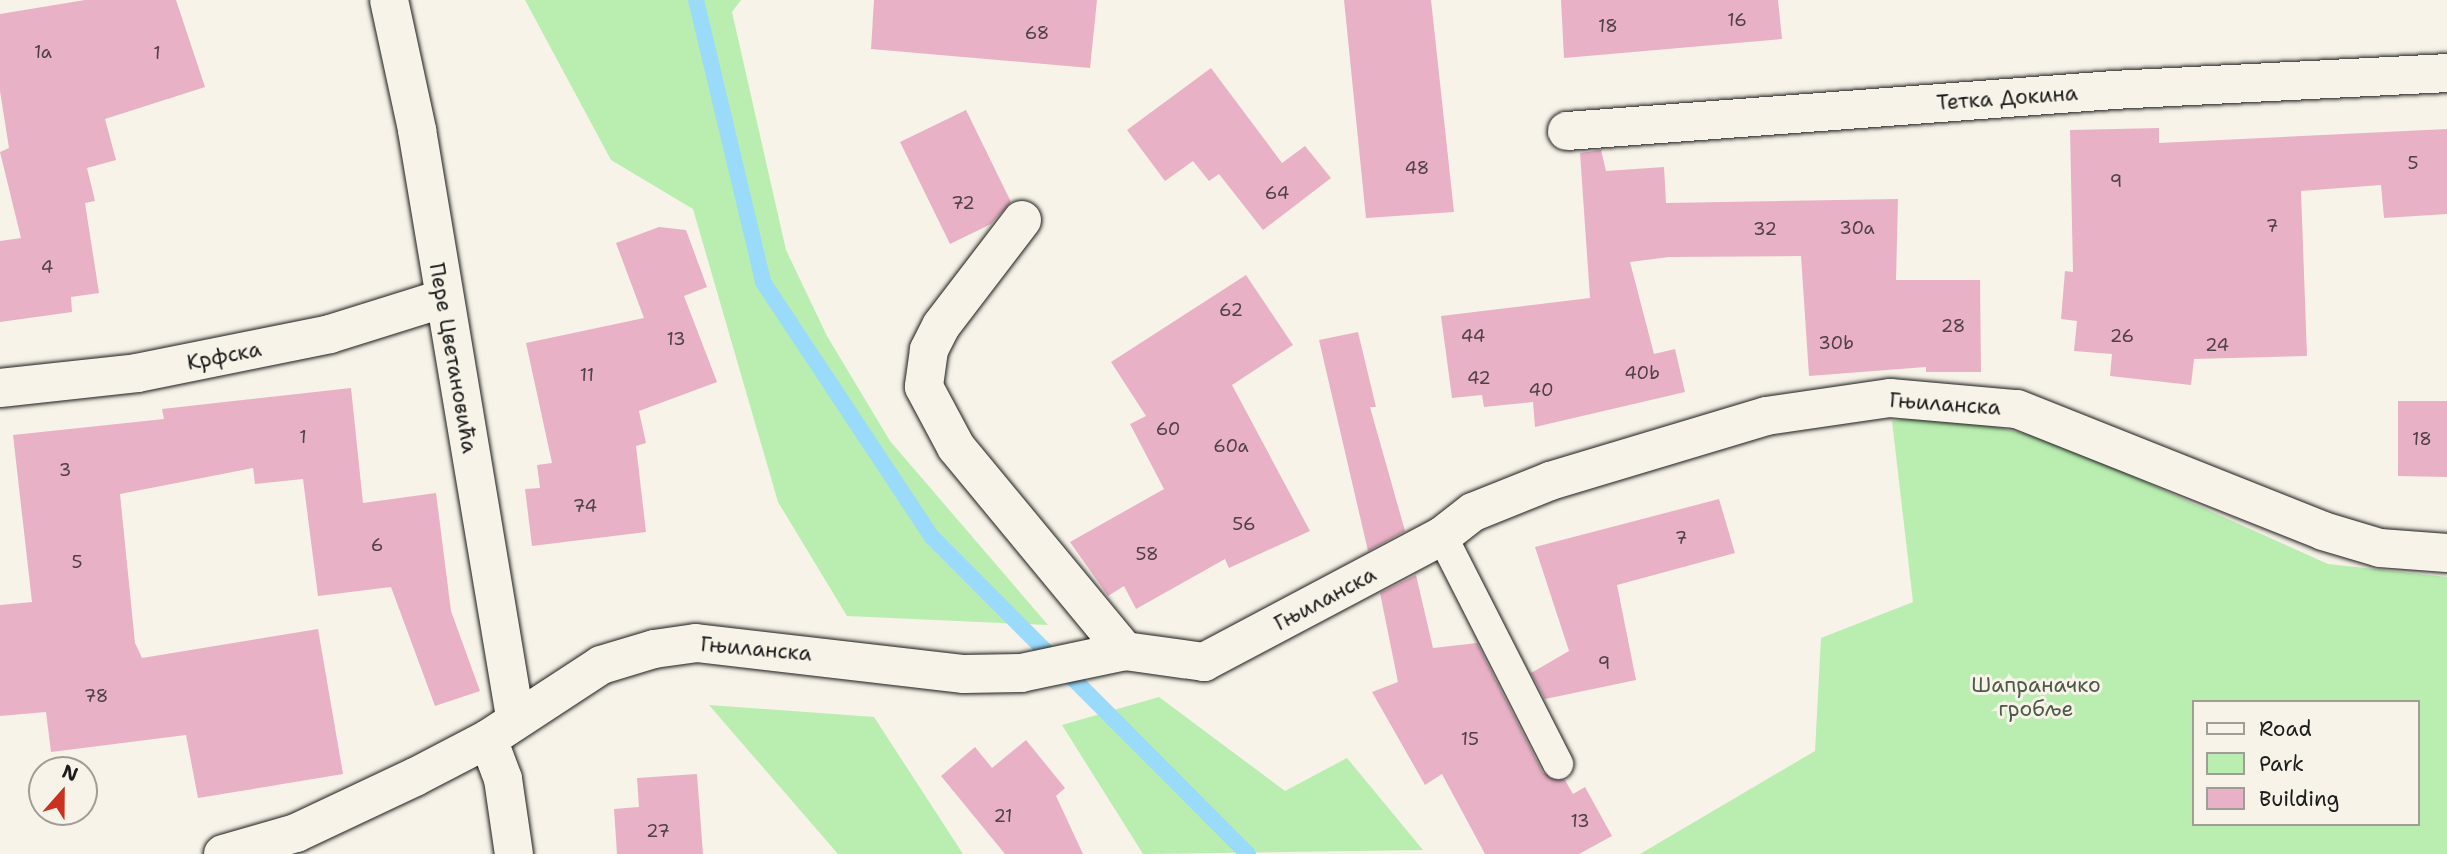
<!DOCTYPE html>
<meta charset="utf-8">
<style>
body{margin:0}
#map{position:relative;width:2447px;height:854px;overflow:hidden;background:#f7f3e8;font-family:"Shantell Sans",sans-serif}
div>[style]{position:absolute}
[style*='--x']{left:calc(var(--x)*1px);top:calc(var(--y)*1px);width:calc(var(--w)*1px);rotate:calc(var(--a)*1deg)}
.green>*{inset:0;background:#b9eeb0}
.stream>*{height:16px;margin:-8px;padding:0 8px;transform-origin:8px;border-radius:8px;background:#9adafb}
.building>*{inset:0;background:#e9b1c6}
.roads{filter:drop-shadow(0 0 2px #1c1c1c) drop-shadow(0 0 2px #1c1c1c)}
.lane>*{height:30px;margin:-15px;padding:0 15px;transform-origin:15px;border-radius:15px;background:#f7f3e8}
.street>*{height:38px;margin:-19px;padding:0 19px;transform-origin:19px;border-radius:19px;background:#f7f3e8}
span{translate:-50% -50%;white-space:nowrap;text-align:center;line-height:1.15;-webkit-text-stroke:6px #f7f3e8;paint-order:stroke}
.number-label{font-size:18px;color:#4f4146}
.number-label span{-webkit-text-stroke-width:0}
.street-label{font-size:21px;color:#1c1c1c}
.park-label{font-size:21px;color:#4b5b48}
.legend{position:absolute;left:2192px;top:700px;width:228px;height:126px;box-sizing:border-box;background:#f7f3e8;border:2px solid #9f9d96;margin:0;padding:9px 12px;list-style:none;font-size:21px;color:#1c1c1c}
.legend li{display:flex;align-items:center;gap:14px;height:35px}
.legend b{width:35px;border:2px solid #9f9d96}
.north{position:absolute;left:28px;top:756px;width:70px;height:70px;box-sizing:border-box;background:#f7f3e8;border:2px solid #9f9d96;border-radius:50%;rotate:21deg;font-size:19px;font-weight:700;line-height:28px;text-align:center;color:#1c1c1c}
.north::after{content:'';display:block;margin:auto;width:24px;height:32px;background:#c8321e;clip-path:polygon(50% 0,100% 100%,50% 72%,0 100%)}
</style>
<div id="map">
<div class="green">
<i style="clip-path:polygon(525px 0,741px 0,732px 12px,786px 250px,827px 336px,890px 441px,1048px 625px,847px 616px,778px 502px,693px 209px,611px 160px)"></i>
<i style="clip-path:polygon(evenodd,1941px 415px,2050px 439px,2328px 564px,2447px 577px,2447px 854px,1640px 854px,1815px 751px,1821px 638px,1913px 602px,1892px 421px,1941px 415px,2193px 702px,2417px 702px,2417px 824px,2193px 824px,2193px 702px)"></i>
<i style="clip-path:polygon(1159px 697px,1285px 791px,1347px 758px,1423px 850px,1143px 854px,1062px 725px)"></i>
<i style="clip-path:polygon(709px 705px,874px 717px,963px 854px,838px 854px)"></i>
</div>
<div class="stream">
<i style="--x:696;--y:0;--w:290;--a:76.6"></i>
<i style="--x:763;--y:282;--w:306;--a:56.5"></i>
<i style="--x:932;--y:537;--w:448;--a:45.1"></i>
</div>
<div class="building">
<i style="clip-path:polygon(85px 0,176px 0,205px 87px,105px 119px,116px 160px,87px 168px,95px 201px,85px 203px,99px 293px,71px 297px,72px 312px,0 322px,0 241px,21px 238px,0 152px,9px 148px,0 91px,0 14px)"></i>
<i style="clip-path:polygon(874px 0,1097px 0,1090px 68px,871px 49px)"></i>
<i style="clip-path:polygon(1344px 0,1431px 0,1454px 212px,1366px 218px)"></i>
<i style="clip-path:polygon(1561px 0,1778px 0,1782px 39px,1564px 58px)"></i>
<i style="clip-path:polygon(1211px 68px,1282px 163px,1305px 146px,1331px 178px,1263px 230px,1219px 174px,1209px 181px,1193px 161px,1165px 181px,1127px 130px)"></i>
<i style="clip-path:polygon(966px 110px,1011px 202px,991px 224px,950px 244px,900px 142px)"></i>
<i style="clip-path:polygon(2159px 128px,2159px 143px,2447px 129px,2447px 214px,2384px 218px,2381px 185px,2301px 191px,2307px 356px,2194px 359px,2191px 385px,2110px 376px,2112px 354px,2074px 351px,2077px 321px,2061px 319px,2065px 271px,2073px 272px,2070px 130px)"></i>
<i style="clip-path:polygon(1601px 150px,1606px 171px,1664px 167px,1666px 203px,1898px 199px,1896px 280px,1980px 280px,1981px 372px,1926px 372px,1926px 367px,1809px 376px,1801px 256px,1669px 257px,1630px 262px,1654px 354px,1675px 349px,1685px 392px,1535px 427px,1533px 402px,1484px 407px,1482px 395px,1452px 398px,1441px 316px,1590px 298px,1580px 153px)"></i>
<i style="clip-path:polygon(659px 227px,686px 230px,707px 287px,684px 296px,717px 382px,639px 411px,646px 443px,636px 446px,646px 532px,532px 546px,525px 489px,540px 488px,537px 465px,552px 463px,526px 343px,644px 318px,616px 243px)"></i>
<i style="clip-path:polygon(1246px 275px,1293px 345px,1232px 385px,1310px 531px,1229px 568px,1225px 559px,1136px 609px,1124px 586px,1108px 596px,1070px 542px,1164px 489px,1130px 424px,1146px 416px,1111px 362px)"></i>
<i style="clip-path:polygon(1358px 332px,1376px 407px,1370px 407px,1405px 531px,1368px 551px,1319px 340px)"></i>
<i style="clip-path:polygon(351px 388px,363px 503px,436px 493px,451px 611px,480px 691px,435px 706px,391px 587px,318px 596px,303px 479px,255px 484px,253px 468px,120px 494px,135px 643px,142px 658px,318px 629px,343px 774px,198px 798px,186px 735px,51px 752px,46px 712px,0 716px,0 605px,32px 602px,13px 435px,164px 419px,162px 409px)"></i>
<i style="clip-path:polygon(2398px 401px,2447px 401px,2447px 477px,2398px 476px)"></i>
<i style="clip-path:polygon(1719px 499px,1735px 553px,1617px 585px,1636px 680px,1545px 699px,1531px 673px,1569px 651px,1535px 547px)"></i>
<i style="clip-path:polygon(1416px 575px,1433px 648px,1477px 643px,1543px 773px,1565px 780px,1573px 794px,1585px 787px,1612px 836px,1579px 854px,1485px 854px,1442px 774px,1425px 785px,1372px 692px,1398px 682px,1380px 593px)"></i>
<i style="clip-path:polygon(1026px 740px,1065px 788px,1056px 796px,1083px 854px,1005px 854px,941px 776px,975px 747px,992px 768px)"></i>
<i style="clip-path:polygon(697px 774px,703px 854px,617px 854px,614px 809px,639px 807px,637px 778px)"></i>
</div>
<div class="roads">
<div class="lane">
<i style="--x:1442;--y:536;--w:256;--a:63"></i>
</div>
<div class="street">
<i style="--x:389;--y:0;--w:133;--a:77.8"></i>
<i style="--x:417;--y:130;--w:595;--a:80.52"></i>
<i style="--x:1567;--y:131;--w:548;--a:-4.29"></i>
<i style="--x:2113;--y:90;--w:334;--a:-2.9"></i>
<i style="--x:1022;--y:220;--w:133;--a:127.4"></i>
<i style="--x:941;--y:326;--w:27;--a:117"></i>
<i style="--x:929;--y:350;--w:37;--a:98"></i>
<i style="--x:924;--y:387;--w:68;--a:61.9"></i>
<i style="--x:956;--y:447;--w:265;--a:50.4"></i>
<i style="--x:0;--y:388;--w:138;--a:-6.2"></i>
<i style="--x:137;--y:373;--w:197;--a:-11.4"></i>
<i style="--x:330;--y:334;--w:117;--a:-17.4"></i>
<i style="--x:488;--y:739;--w:43;--a:69.4"></i>
<i style="--x:503;--y:779;--w:76;--a:81.7"></i>
<i style="--x:223;--y:854;--w:76;--a:-16"></i>
<i style="--x:296;--y:833;--w:132;--a:-25.2"></i>
<i style="--x:415;--y:777;--w:82;--a:-27.5"></i>
<i style="--x:488;--y:739;--w:135;--a:-33.2"></i>
<i style="--x:601;--y:665;--w:55;--a:-16.8"></i>
<i style="--x:654;--y:649;--w:42;--a:-8.1"></i>
<i style="--x:696;--y:643;--w:270;--a:6.6"></i>
<i style="--x:964;--y:674;--w:57;--a:-1"></i>
<i style="--x:1021;--y:673;--w:106;--a:-11.9"></i>
<i style="--x:1125;--y:651;--w:80;--a:7.9"></i>
<i style="--x:1204;--y:662;--w:269;--a:-27.9"></i>
<i style="--x:1442;--y:536;--w:39;--a:-38"></i>
<i style="--x:1473;--y:512;--w:83;--a:-21.9"></i>
<i style="--x:1550;--y:481;--w:226;--a:-16.7"></i>
<i style="--x:1766;--y:416;--w:125;--a:-8.3"></i>
<i style="--x:1890;--y:398;--w:127;--a:5"></i>
<i style="--x:2017;--y:409;--w:329;--a:21.7"></i>
<i style="--x:2323;--y:531;--w:59;--a:16.6"></i>
<i style="--x:2380;--y:548;--w:67;--a:4.3"></i>
</div>
</div>
<div class="number-label">
<span style="left:1737px;top:20px">16</span>
<span style="left:1608px;top:26px">18</span>
<span style="left:1037px;top:33px">68</span>
<span style="left:43px;top:52px">1a</span>
<span style="left:157px;top:53px">1</span>
<span style="left:2413px;top:163px">5</span>
<span style="left:1417px;top:168px">48</span>
<span style="left:2116px;top:181px">9</span>
<span style="left:1277px;top:193px">64</span>
<span style="left:963px;top:203px">72</span>
<span style="left:2272px;top:226px">7</span>
<span style="left:1857px;top:228px">30a</span>
<span style="left:1765px;top:229px">32</span>
<span style="left:47px;top:267px">4</span>
<span style="left:1231px;top:310px">62</span>
<span style="left:1953px;top:326px">28</span>
<span style="left:1473px;top:336px">44</span>
<span style="left:2122px;top:336px">26</span>
<span style="left:676px;top:339px">13</span>
<span style="left:1836px;top:343px">30b</span>
<span style="left:2217px;top:345px">24</span>
<span style="left:1642px;top:373px">40b</span>
<span style="left:587px;top:375px">11</span>
<span style="left:1479px;top:378px">42</span>
<span style="left:1541px;top:390px">40</span>
<span style="left:1168px;top:429px">60</span>
<span style="left:303px;top:437px">1</span>
<span style="left:2422px;top:439px">18</span>
<span style="left:1231px;top:446px">60a</span>
<span style="left:65px;top:470px">3</span>
<span style="left:585px;top:506px">74</span>
<span style="left:1244px;top:524px">56</span>
<span style="left:1681px;top:538px">7</span>
<span style="left:377px;top:545px">6</span>
<span style="left:1147px;top:554px">58</span>
<span style="left:77px;top:562px">5</span>
<span style="left:1604px;top:663px">9</span>
<span style="left:96px;top:696px">78</span>
<span style="left:1470px;top:739px">15</span>
<span style="left:1003px;top:816px">21</span>
<span style="left:1580px;top:821px">13</span>
<span style="left:658px;top:831px">27</span>
</div>
<div class="street-label">
<span style="left:2007px;top:98px;rotate:-4deg">Тетка Докина</span>
<span style="left:224px;top:356px;rotate:-11deg">Крфска</span>
<span style="left:453px;top:358px;rotate:80deg">Пере Цветановића</span>
<span style="left:1945px;top:404px;rotate:4deg">Гњиланска</span>
<span style="left:1325px;top:599px;rotate:-28deg">Гњиланска</span>
<span style="left:756px;top:649px;rotate:5deg">Гњиланска</span>
</div>
<div class="park-label">
<span style="left:2036px;top:697px">Шапраначко<br>гробље</span>
</div>
<ul class="legend">
<li><b style="height:9px;background:#f7f3e8"></b>Road</li>
<li><b style="height:19px;background:#b9eeb0"></b>Park</li>
<li><b style="height:19px;background:#e9b1c6"></b>Building</li>
</ul>
<div class="north">N</div>
</div>
